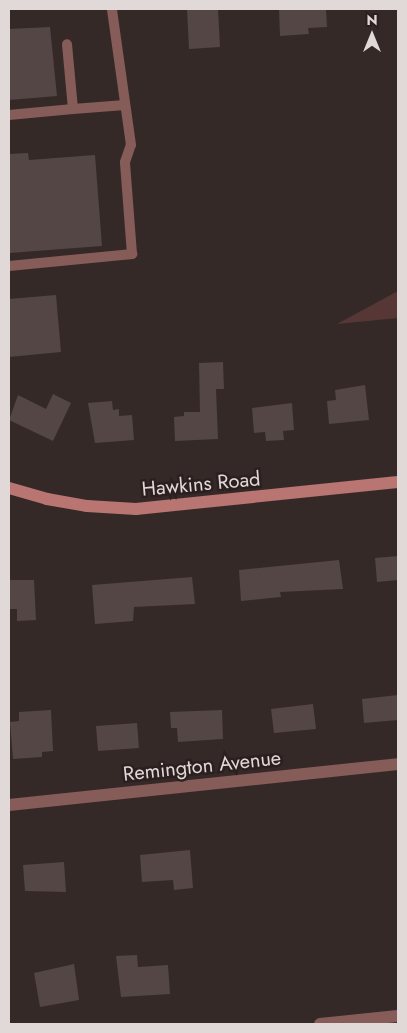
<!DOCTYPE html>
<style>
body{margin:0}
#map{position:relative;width:407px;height:1033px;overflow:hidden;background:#352928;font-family:Jost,sans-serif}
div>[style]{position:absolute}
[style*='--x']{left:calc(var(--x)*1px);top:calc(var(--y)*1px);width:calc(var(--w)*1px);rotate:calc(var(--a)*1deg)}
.green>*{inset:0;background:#573736}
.building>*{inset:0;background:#534645}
.lane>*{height:10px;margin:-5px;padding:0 5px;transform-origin:5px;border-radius:5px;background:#865c59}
.street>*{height:12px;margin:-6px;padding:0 6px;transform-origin:6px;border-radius:6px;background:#865c59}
.secondary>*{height:12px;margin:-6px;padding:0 6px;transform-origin:6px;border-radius:6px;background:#b87572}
span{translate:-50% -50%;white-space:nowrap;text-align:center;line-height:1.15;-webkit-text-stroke:5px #2b201f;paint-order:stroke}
.street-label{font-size:20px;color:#e1d9d8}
.frame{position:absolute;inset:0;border:10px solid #e1d9d8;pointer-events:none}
.north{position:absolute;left:347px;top:10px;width:50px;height:50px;-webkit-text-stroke:4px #2b201f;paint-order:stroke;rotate:0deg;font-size:14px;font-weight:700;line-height:20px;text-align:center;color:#e1d9d8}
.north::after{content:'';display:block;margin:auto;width:18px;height:22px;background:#e1d9d8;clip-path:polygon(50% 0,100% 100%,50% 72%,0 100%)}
</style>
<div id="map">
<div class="green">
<i style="clip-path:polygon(398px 291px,398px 318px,337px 324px)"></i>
</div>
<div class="building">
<i style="clip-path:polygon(187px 9px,218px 9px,220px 47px,189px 49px)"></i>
<i style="clip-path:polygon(279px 9px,326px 9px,327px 27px,308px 28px,309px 34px,280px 36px)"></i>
<i style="clip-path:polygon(50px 27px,57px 96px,9px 100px,9px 29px)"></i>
<i style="clip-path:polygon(28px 153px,29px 160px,95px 155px,102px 246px,9px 253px,9px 154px)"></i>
<i style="clip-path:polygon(56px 295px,61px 352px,9px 357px,9px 299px)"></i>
<i style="clip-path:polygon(223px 362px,224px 389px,216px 389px,218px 439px,175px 441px,174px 417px,184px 416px,184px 412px,200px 412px,199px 363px)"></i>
<i style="clip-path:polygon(365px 385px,369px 420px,329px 424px,327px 401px,336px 400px,335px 390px)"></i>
<i style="clip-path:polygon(53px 394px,71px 403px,53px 441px,9px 420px,18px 395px,46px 409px)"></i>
<i style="clip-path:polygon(112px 401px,113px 410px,119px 409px,119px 416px,132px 415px,134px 440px,95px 443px,88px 403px)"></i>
<i style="clip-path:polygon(292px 403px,294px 430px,283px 431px,284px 440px,266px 441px,265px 432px,254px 433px,252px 408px)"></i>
<i style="clip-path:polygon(398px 556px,398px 580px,377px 582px,375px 558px)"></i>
<i style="clip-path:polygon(339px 560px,343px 589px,280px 592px,281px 597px,241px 601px,239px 570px)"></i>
<i style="clip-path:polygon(192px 577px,195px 604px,134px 607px,133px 621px,95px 624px,92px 585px)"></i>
<i style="clip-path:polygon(9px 580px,34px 580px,36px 620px,17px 621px,17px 609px,9px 609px)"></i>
<i style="clip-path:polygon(398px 695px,398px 720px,364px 723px,362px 699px)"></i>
<i style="clip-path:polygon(313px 704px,316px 729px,274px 733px,271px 709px)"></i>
<i style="clip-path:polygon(51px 710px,53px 751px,42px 752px,42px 757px,13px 759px,10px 722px,19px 721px,19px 712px)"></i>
<i style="clip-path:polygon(222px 710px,223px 739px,178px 742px,177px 728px,171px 728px,170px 712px)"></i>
<i style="clip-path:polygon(137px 723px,139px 748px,98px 751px,96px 726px)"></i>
<i style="clip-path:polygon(190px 850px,193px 888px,174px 890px,173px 880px,142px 882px,140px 855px)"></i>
<i style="clip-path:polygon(64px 862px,66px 892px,25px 891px,23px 865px)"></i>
<i style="clip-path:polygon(137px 955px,138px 967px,168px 965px,170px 994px,121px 997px,116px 956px)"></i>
<i style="clip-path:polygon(74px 964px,79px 1000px,40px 1007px,34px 973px)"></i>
</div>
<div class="lane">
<i style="--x:73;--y:109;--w:52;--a:-4.4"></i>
<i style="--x:9;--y:115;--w:64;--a:-5.4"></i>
<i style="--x:73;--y:109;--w:65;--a:-95.3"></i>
<i style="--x:9;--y:266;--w:124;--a:-5.6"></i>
<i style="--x:132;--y:254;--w:92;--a:-94.4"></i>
<i style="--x:125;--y:162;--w:18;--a:-71"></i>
<i style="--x:131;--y:145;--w:137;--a:-98"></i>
</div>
<div class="street">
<i style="--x:9;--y:805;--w:391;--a:-6"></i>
<i style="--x:320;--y:1024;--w:78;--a:-5.9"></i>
</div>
<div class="secondary">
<i style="--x:9;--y:488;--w:40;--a:16"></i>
<i style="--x:47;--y:499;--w:41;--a:9.9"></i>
<i style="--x:87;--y:506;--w:49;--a:3.5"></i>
<i style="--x:136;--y:509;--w:263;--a:-5.9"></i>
</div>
<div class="street-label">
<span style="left:201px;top:484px;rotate:-5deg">Hawkins Road</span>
<span style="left:202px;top:766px;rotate:-6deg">Remington Avenue</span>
</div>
<div class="frame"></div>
<div class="north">N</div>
</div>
